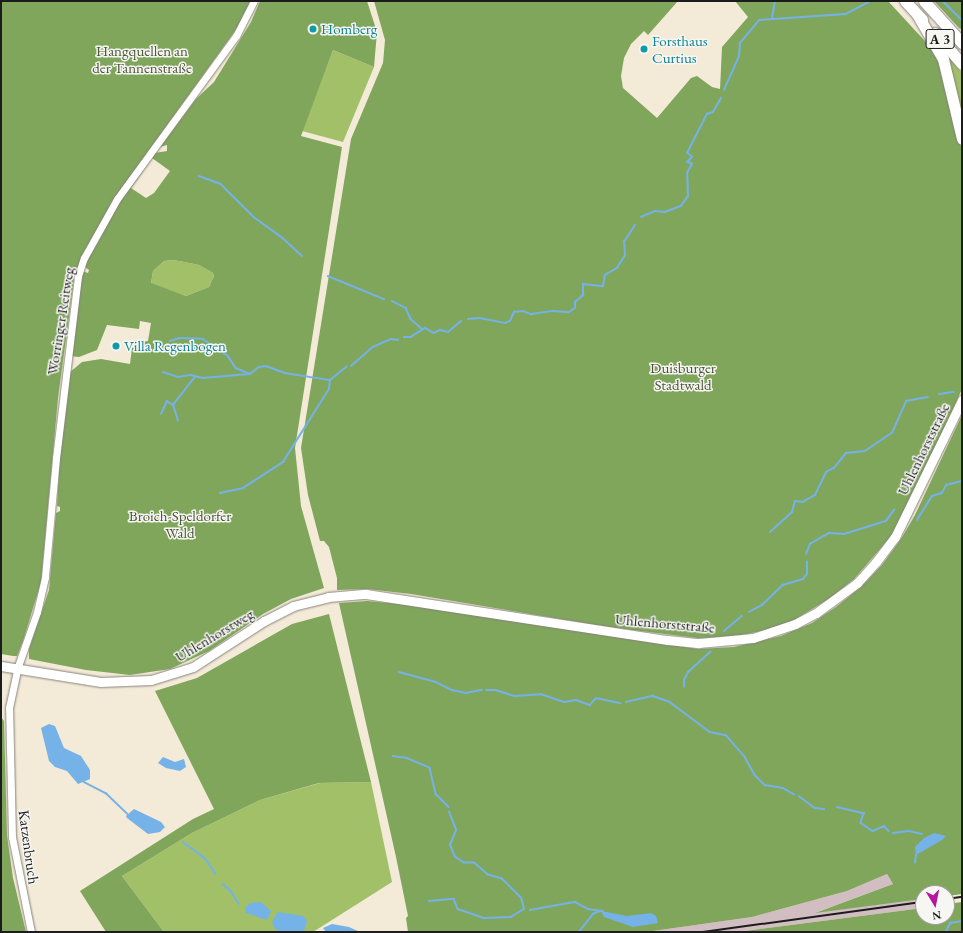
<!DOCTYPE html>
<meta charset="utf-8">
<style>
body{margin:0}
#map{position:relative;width:963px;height:933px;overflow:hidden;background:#f3ead8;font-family:"EB Garamond",serif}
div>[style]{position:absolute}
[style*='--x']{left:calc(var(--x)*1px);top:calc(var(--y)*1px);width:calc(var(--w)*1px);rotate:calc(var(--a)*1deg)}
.industrial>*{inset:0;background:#d2bec2}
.green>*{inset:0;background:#a1c068}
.forest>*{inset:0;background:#80a65c}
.water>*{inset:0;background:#75b2e7}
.stream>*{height:1.5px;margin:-0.75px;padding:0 0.75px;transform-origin:0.75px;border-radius:0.75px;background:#75b2e7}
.roads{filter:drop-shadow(0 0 1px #88837a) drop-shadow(0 0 1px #88837a)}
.minor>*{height:7px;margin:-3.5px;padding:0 3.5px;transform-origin:3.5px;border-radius:3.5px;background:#fff}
.major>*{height:9px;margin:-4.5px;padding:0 4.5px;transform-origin:4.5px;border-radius:4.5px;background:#fff}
.highway>*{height:11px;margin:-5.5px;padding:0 5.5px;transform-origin:5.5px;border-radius:5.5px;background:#fff}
.rail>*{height:1.5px;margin:-0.75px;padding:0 0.75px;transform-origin:0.75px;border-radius:0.75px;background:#1c1c1c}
.dots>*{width:11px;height:11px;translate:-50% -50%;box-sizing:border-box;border:2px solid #f6f6f2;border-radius:50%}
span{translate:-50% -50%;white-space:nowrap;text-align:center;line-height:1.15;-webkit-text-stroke:3px #f6f6f2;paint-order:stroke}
.shield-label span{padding:1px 3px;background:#f6f6f2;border:1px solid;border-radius:3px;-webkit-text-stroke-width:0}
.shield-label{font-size:14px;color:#1c1c1c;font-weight:700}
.culture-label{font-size:15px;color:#0d838f}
.left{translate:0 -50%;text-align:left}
.park-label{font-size:15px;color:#4b5537}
.street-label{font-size:15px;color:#1c1c1c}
.frame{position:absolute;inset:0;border:2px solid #1c1c1c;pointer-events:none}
.north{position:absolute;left:915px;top:885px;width:40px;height:40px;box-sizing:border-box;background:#f6f6f2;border:1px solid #9f9f9c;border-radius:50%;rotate:170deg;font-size:11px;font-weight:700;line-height:16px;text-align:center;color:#1c1c1c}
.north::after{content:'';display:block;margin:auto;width:14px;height:18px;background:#b5179e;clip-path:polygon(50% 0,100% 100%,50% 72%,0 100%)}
</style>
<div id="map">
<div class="industrial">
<i style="clip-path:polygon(887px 874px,893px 884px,817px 912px,923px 899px,923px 908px,737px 932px,646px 932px,752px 917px,847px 891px)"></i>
</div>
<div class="green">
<i style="clip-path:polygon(333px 50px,374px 67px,343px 142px,302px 131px)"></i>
<i style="clip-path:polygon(944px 52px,962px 73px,962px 129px)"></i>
<i style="clip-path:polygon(174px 260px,199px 265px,213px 273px,214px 276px,209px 287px,186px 296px,151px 284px,153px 271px,164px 261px)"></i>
<i style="clip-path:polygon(371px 782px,392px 882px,313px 932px,164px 932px,122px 876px,192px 833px,260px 800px,320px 783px)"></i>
</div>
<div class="forest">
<i style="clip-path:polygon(1px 1px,251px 1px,242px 21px,113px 200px,77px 269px,75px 271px,68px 269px,66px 273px,67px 277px,74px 279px,58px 398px,41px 582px,23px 641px,17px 656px,13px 656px,1px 654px)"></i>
<i style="clip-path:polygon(evenodd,260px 1px,367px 1px,377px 32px,374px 67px,333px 50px,301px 136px,342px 147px,295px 448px,301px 506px,324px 588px,291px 599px,263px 614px,209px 651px,170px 669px,130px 675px,86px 670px,29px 659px,29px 649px,49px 590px,56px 513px,60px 511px,60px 507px,57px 506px,60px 456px,69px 373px,82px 362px,101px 359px,130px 364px,132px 348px,141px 342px,148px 341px,151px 323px,140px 321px,139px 329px,107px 325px,97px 350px,79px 357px,70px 356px,82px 271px,88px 273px,89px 270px,85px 267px,85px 263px,123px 196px,155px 153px,167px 151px,167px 145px,160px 147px,196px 99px,214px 82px,251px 22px,260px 1px,152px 158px,170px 171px,154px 193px,146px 198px,131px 188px,152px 158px,260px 1px,174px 260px,199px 265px,213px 273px,214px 276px,209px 287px,186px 296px,151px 283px,153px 271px,164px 261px,174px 260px)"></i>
<i style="clip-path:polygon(374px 1px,678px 1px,648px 35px,644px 31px,631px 44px,624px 58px,621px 76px,623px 88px,657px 118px,691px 78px,697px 76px,712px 87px,720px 89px,722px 47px,748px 17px,735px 1px,888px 1px,935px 52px,943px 68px,962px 151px,962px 389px,907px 510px,892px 535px,854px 579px,830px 598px,794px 620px,767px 630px,731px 637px,698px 638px,608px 627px,411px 594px,367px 589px,337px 590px,337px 578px,329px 547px,324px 541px,320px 541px,308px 495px,301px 448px,351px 139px,383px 63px,385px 40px)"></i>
<i style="clip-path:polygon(934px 1px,962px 1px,962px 30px,959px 28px)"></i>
<i style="clip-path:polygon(962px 415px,962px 894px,947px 896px,947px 893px,923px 893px,923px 899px,815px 913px,893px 884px,887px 874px,847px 891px,752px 917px,646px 932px,408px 932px,406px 918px,408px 916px,396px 857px,339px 603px,367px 601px,409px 605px,698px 649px,734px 647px,781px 636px,812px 623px,836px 607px,861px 587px,882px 565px,901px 539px,915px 515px)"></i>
<i style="clip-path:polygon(329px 614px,371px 782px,319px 783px,260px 800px,192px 833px,122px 876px,164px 932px,106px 932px,80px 891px,193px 819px,214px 809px,155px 691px,197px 678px,292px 624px)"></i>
<i style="clip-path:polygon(1px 717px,4px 721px,7px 835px,13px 878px,26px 932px,1px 932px)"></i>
<i style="clip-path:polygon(962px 902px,962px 932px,737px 932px,923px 908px,923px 917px,947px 917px,947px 904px)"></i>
</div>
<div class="water">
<i style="clip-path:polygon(49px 724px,55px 726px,64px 748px,81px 756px,90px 770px,90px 779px,78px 784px,67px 771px,55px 767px,49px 761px,41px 728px)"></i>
<i style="clip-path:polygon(163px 757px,175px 762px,184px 759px,186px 767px,180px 771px,166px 768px,158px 763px)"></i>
<i style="clip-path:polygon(134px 809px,161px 822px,165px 827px,160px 832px,148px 834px,127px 818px,126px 816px)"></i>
<i style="clip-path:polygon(934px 833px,946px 836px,942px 840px,916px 855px,915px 847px,924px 838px)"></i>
<i style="clip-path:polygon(261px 902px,271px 911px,267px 920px,246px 913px,245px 908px,250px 903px)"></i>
<i style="clip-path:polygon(601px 911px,627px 916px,651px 913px,656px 916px,658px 923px,633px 927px,604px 917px)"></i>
<i style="clip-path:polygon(278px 912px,303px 916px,307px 921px,305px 929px,301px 932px,281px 932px,275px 929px,272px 922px)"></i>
<i style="clip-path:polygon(332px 924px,349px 927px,360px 932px,326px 932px,323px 928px)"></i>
</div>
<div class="stream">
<i style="--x:943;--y:1;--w:27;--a:45"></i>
<i style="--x:772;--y:19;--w:18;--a:-81"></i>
<i style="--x:724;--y:90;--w:37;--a:-66"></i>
<i style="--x:739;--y:56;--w:13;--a:-86"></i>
<i style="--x:740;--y:43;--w:30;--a:-50"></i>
<i style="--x:759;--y:20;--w:87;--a:-3.9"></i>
<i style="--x:846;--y:14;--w:27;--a:-28"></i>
<i style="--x:199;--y:176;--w:23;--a:20"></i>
<i style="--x:221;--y:184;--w:47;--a:45"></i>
<i style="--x:254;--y:217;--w:36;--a:36"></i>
<i style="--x:283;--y:238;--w:26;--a:43"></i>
<i style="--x:641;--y:217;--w:15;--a:-23"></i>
<i style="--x:655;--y:211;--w:10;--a:6"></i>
<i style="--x:665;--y:212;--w:17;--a:-21"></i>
<i style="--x:681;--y:206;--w:12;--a:-55"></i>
<i style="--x:688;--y:196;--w:23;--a:-92"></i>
<i style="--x:687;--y:173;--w:10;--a:-61"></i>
<i style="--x:692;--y:164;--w:5;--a:-158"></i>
<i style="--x:687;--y:162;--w:7;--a:-45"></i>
<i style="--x:692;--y:157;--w:6;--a:-141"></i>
<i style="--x:687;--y:153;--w:44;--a:-62.9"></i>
<i style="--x:707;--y:114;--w:6;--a:-18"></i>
<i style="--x:713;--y:112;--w:16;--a:-60"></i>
<i style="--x:328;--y:276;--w:61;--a:22.3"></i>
<i style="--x:392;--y:301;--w:16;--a:27"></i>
<i style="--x:406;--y:308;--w:12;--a:66"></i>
<i style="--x:411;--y:319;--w:15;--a:42"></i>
<i style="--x:468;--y:319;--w:12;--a:-5"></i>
<i style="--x:480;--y:318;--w:25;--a:11"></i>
<i style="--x:505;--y:323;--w:5;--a:-22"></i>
<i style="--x:510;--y:321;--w:10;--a:-66"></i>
<i style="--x:514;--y:312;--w:9;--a:-6"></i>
<i style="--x:523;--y:311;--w:9;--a:21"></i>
<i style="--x:531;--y:314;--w:22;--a:-8"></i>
<i style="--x:553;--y:311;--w:16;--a:4"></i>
<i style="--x:569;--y:312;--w:7;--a:-34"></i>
<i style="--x:575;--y:308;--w:6;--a:-90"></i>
<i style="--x:575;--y:302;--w:11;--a:-41"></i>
<i style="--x:583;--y:295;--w:11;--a:-90"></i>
<i style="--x:583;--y:284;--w:20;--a:6"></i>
<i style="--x:603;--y:286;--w:11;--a:-80"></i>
<i style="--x:605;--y:275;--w:14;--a:-30"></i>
<i style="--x:617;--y:268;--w:15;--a:-58"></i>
<i style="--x:625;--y:255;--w:13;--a:-94"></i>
<i style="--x:624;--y:242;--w:20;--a:-57"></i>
<i style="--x:404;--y:337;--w:7;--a:0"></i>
<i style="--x:411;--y:337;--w:17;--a:-33"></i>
<i style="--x:425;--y:328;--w:10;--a:29"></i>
<i style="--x:434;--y:333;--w:7;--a:-27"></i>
<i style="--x:440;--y:330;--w:8;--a:14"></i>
<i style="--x:448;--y:332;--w:17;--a:-40"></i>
<i style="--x:170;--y:341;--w:10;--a:-17"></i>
<i style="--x:180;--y:338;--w:23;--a:2"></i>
<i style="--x:203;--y:339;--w:30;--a:34"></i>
<i style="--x:228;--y:356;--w:14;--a:56"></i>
<i style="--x:236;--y:368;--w:15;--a:23"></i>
<i style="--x:250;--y:374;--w:11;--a:-38"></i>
<i style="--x:259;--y:367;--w:7;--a:-8"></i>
<i style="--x:266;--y:366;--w:20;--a:20"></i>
<i style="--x:285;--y:373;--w:45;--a:9"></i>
<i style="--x:351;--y:366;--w:29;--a:-41"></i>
<i style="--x:373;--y:347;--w:20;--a:-24"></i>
<i style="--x:391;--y:339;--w:7;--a:8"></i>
<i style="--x:163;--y:372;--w:16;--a:18"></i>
<i style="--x:178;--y:377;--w:13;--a:-9"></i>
<i style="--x:191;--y:375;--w:12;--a:14"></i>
<i style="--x:203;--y:378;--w:46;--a:-5"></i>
<i style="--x:939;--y:394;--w:15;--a:-8"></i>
<i style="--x:161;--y:414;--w:14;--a:-65"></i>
<i style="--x:167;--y:401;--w:7;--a:34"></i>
<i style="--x:178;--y:421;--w:17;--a:-107"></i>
<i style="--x:173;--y:405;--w:36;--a:-52"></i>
<i style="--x:220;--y:493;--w:24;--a:-12"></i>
<i style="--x:243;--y:488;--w:48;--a:-33"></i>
<i style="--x:283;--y:462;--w:86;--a:-57.8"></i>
<i style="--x:329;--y:389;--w:9;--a:-84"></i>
<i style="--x:330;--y:380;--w:21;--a:-39"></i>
<i style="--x:917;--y:520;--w:28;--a:-58"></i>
<i style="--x:932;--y:496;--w:10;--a:-17"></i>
<i style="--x:942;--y:493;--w:9;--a:-63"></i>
<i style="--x:946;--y:485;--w:16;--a:-14"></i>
<i style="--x:770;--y:532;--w:30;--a:-42"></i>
<i style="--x:792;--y:512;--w:11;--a:-75"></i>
<i style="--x:795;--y:501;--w:8;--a:7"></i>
<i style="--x:803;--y:502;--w:14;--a:-30"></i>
<i style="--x:815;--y:495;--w:25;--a:-64"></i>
<i style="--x:826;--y:472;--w:9;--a:-27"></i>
<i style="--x:834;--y:468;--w:19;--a:-51"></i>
<i style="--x:846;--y:453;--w:19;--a:-6"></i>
<i style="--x:865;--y:451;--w:32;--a:-34"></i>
<i style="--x:892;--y:433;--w:35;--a:-66"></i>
<i style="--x:906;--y:401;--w:22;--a:-10"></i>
<i style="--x:806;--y:554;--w:11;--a:-68"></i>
<i style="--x:810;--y:544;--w:22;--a:-30"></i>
<i style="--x:829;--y:533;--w:15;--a:4"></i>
<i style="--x:844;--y:534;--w:44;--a:-17.2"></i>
<i style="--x:886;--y:521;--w:14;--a:-54"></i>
<i style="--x:749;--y:612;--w:15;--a:-28"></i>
<i style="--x:762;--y:605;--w:29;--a:-44"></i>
<i style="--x:783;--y:585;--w:21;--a:-17"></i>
<i style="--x:803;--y:579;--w:6;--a:-51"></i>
<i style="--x:807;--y:574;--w:12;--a:-90"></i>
<i style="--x:724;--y:631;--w:23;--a:-40"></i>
<i style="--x:399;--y:672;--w:38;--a:15"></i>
<i style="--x:436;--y:682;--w:18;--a:27"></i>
<i style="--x:452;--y:690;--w:14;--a:12"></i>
<i style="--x:466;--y:693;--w:16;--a:-11"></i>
<i style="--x:684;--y:687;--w:7;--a:-90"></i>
<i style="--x:684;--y:680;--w:9;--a:-63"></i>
<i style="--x:688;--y:672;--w:30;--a:-42"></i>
<i style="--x:486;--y:690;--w:10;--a:0"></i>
<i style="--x:496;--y:690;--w:20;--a:18"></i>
<i style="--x:515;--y:696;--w:26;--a:-4"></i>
<i style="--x:541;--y:694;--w:24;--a:19"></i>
<i style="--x:564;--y:702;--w:12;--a:-9"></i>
<i style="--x:576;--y:700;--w:15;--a:20"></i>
<i style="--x:590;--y:705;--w:9;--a:-49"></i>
<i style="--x:596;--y:698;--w:25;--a:12"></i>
<i style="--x:626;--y:702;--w:28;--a:-13"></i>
<i style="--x:653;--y:696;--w:18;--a:19"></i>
<i style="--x:670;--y:702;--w:50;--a:36.9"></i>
<i style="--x:710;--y:732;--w:16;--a:11"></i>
<i style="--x:726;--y:735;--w:29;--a:49"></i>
<i style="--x:745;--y:757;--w:21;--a:61"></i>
<i style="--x:755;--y:775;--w:14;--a:45"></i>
<i style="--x:765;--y:785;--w:18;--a:9"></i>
<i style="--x:783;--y:788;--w:13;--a:29"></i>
<i style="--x:393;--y:756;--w:14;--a:8"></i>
<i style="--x:407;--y:758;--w:25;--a:23"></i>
<i style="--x:430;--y:768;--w:27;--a:77"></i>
<i style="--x:436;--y:794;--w:18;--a:45"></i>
<i style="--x:84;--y:782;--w:25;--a:27"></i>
<i style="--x:106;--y:793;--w:30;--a:44"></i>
<i style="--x:799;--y:796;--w:20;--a:37"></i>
<i style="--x:815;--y:808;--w:9;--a:6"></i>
<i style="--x:837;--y:807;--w:28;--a:13"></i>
<i style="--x:864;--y:813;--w:10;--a:107"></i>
<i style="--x:861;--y:823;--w:14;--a:34"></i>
<i style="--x:873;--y:831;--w:12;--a:-24"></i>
<i style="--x:884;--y:826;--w:7;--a:45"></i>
<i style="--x:893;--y:833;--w:16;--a:-7"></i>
<i style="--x:909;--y:831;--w:13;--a:13"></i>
<i style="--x:183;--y:842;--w:27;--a:36"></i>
<i style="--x:205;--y:858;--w:19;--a:55"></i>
<i style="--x:915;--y:863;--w:8;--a:-83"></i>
<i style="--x:223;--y:884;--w:11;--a:41"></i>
<i style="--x:231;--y:891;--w:15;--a:58"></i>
<i style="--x:429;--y:901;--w:25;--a:-5"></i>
<i style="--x:454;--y:899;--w:11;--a:68"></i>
<i style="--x:458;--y:909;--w:28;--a:19"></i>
<i style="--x:484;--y:918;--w:27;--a:-2"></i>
<i style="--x:511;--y:917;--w:15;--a:-32"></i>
<i style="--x:524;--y:909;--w:11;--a:-105"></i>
<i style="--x:521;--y:898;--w:27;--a:-135"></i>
<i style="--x:502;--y:879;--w:15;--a:-164"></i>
<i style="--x:488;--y:875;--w:18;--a:-139"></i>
<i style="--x:474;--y:863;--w:10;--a:180"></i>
<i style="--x:464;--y:863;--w:11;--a:-146"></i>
<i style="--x:455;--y:857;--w:13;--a:-113"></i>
<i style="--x:450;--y:845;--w:16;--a:-68"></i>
<i style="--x:456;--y:830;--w:19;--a:-111"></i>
<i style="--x:530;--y:910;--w:46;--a:-10.1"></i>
<i style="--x:575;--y:902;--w:15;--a:28"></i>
<i style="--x:588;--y:909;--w:15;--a:8"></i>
<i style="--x:579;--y:932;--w:23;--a:-52"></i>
<i style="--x:593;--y:914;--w:8;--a:-23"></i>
<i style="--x:946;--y:932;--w:10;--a:-66"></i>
<i style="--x:950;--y:923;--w:12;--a:-9"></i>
</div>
<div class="roads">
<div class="minor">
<i style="--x:31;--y:932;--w:97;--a:-101.3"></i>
<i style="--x:12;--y:837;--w:129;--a:-91.3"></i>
<i style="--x:9;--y:708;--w:40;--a:-78"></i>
<i style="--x:17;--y:669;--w:60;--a:-70.7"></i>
<i style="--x:37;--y:612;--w:36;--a:-77"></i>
<i style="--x:45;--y:577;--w:120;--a:-84.7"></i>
<i style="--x:56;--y:458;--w:183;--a:-83.1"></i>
<i style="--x:78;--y:276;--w:19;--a:-72"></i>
<i style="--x:84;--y:258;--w:68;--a:-60.8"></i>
<i style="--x:117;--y:199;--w:202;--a:-53.9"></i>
<i style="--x:236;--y:36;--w:39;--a:-63"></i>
</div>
<div class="major">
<i style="--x:1;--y:666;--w:101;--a:9.1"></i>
<i style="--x:101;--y:682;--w:50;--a:-2.3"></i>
<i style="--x:151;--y:680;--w:44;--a:-17.2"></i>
<i style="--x:193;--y:667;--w:85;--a:-32.9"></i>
<i style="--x:264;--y:621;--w:33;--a:-27"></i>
<i style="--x:293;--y:606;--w:36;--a:-14"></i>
<i style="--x:328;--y:597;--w:38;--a:-5"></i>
<i style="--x:366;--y:594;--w:305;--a:8.7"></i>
<i style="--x:668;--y:640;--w:31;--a:6"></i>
<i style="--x:699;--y:643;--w:54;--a:-5.3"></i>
<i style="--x:753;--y:638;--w:44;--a:-18.4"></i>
<i style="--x:795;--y:624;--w:24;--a:-28"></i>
<i style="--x:816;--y:613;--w:51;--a:-36.2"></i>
<i style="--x:857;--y:583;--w:28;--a:-48"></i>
<i style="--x:876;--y:562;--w:31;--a:-53"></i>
<i style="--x:895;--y:537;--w:153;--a:-63.9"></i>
</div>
<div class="highway">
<i style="--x:905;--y:1;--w:25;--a:47"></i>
<i style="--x:924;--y:1;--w:57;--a:47.9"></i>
<i style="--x:917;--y:14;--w:52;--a:60"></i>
<i style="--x:943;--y:59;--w:82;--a:76.6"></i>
<i style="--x:935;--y:33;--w:41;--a:48.9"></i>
</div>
</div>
<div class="rail">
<i style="--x:947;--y:899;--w:15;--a:-8"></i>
<i style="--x:703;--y:932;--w:222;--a:-7.8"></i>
</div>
<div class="dots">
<i style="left:313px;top:29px;background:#0f9aa8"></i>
<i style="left:644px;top:49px;background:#0f9aa8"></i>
<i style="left:116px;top:346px;background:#0f9aa8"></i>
</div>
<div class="shield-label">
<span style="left:940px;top:39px">A 3</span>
</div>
<div class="culture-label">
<span class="left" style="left:321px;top:29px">Homberg</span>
<span class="left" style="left:652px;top:49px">Forsthaus<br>Curtius</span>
<span class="left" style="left:124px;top:346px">Villa Regenbogen</span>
</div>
<div class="park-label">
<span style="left:142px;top:59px">Hangquellen an<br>der Tannenstraße</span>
<span style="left:683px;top:376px">Duisburger<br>Stadtwald</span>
<span style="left:180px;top:524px">Broich-Speldorfer<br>Wald</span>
</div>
<div class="street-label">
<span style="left:60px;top:321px;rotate:-81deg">Worringer Reitweg</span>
<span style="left:923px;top:449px;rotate:-64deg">Uhlenhorststraße</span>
<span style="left:665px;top:623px;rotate:5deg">Uhlenhorststraße</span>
<span style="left:214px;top:635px;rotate:-31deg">Uhlenhorstweg</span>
<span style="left:29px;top:847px;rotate:82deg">Katzenbruch</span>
</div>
<div class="frame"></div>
<div class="north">N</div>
</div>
